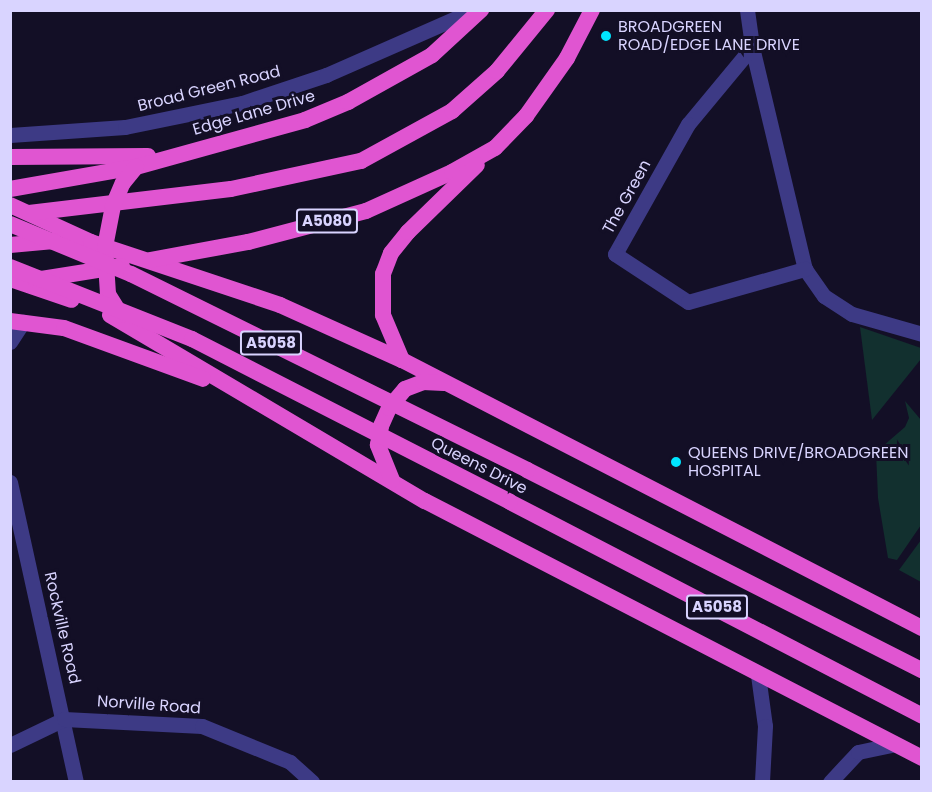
<!DOCTYPE html>
<style>
body{margin:0}
#map{position:relative;width:932px;height:792px;overflow:hidden;background:#130f26;font-family:Poppins,sans-serif}
div>[style]{position:absolute}
[style*='--x']{left:calc(var(--x)*1px);top:calc(var(--y)*1px);width:calc(var(--w)*1px);rotate:calc(var(--a)*1deg)}
.green>*{inset:0;background:#12302f}
.minor>*{height:15px;margin:-7.5px;padding:0 7.5px;transform-origin:7.5px;border-radius:7.5px;background:#3d3a85}
.tertiary>*{height:15px;margin:-7.5px;padding:0 7.5px;transform-origin:7.5px;border-radius:7.5px;background:#3d3a85}
.trunk>*{height:16px;margin:-8px;padding:0 8px;transform-origin:8px;border-radius:8px;background:#e055d1}
.trunk-bridge>*{height:16px;margin:-8px;padding:0 8px;transform-origin:8px;border-radius:8px;background:#e055d1}
.dots>*{width:16px;height:16px;translate:-50% -50%;box-sizing:border-box;border:3px solid #130f26;border-radius:50%}
span{translate:-50% -50%;white-space:nowrap;text-align:center;line-height:1.15;-webkit-text-stroke:6px #130f26;paint-order:stroke}
.shield-label span{padding:2px 4px;background:#130f26;border:2px solid;border-radius:4px;-webkit-text-stroke-width:0}
.shield-label{font-size:15px;color:#d9d4ff;font-weight:700}
.poi-label{font-size:16px;color:#d9d4ff}
.left{translate:0 -50%;text-align:left}
.street-label{font-size:16px;color:#d9d4ff}
.frame{position:absolute;inset:0;border:12px solid #d9d4ff;pointer-events:none}
</style>
<div id="map">
<div class="green">
<i style="clip-path:polygon(860px 327px,921px 348px,921px 359px,872px 420px)"></i>
<i style="clip-path:polygon(905px 401px,921px 420px,921px 525px,897px 560px,888px 558px,878px 498px,876px 452px,905px 427px,909px 418px)"></i>
<i style="clip-path:polygon(921px 540px,921px 582px,899px 570px)"></i>
</div>
<div class="minor">
<i style="--x:747;--y:10;--w:37;--a:82"></i>
<i style="--x:752;--y:47;--w:228;--a:76.6"></i>
<i style="--x:805;--y:269;--w:33;--a:55"></i>
<i style="--x:824;--y:296;--w:33;--a:33"></i>
<i style="--x:852;--y:314;--w:73;--a:15.9"></i>
<i style="--x:752;--y:47;--w:100;--a:129.7"></i>
<i style="--x:688;--y:124;--w:149;--a:119.3"></i>
<i style="--x:615;--y:254;--w:87;--a:33.3"></i>
<i style="--x:688;--y:302;--w:122;--a:-15.8"></i>
<i style="--x:10;--y:135;--w:115;--a:-4"></i>
<i style="--x:125;--y:127;--w:119;--a:-11.6"></i>
<i style="--x:242;--y:103;--w:89;--a:-18.4"></i>
<i style="--x:326;--y:75;--w:162;--a:-23.7"></i>
<i style="--x:10;--y:342;--w:24;--a:-57"></i>
<i style="--x:10;--y:482;--w:307;--a:77.6"></i>
<i style="--x:10;--y:745;--w:60;--a:-25.7"></i>
<i style="--x:64;--y:719;--w:138;--a:2.9"></i>
<i style="--x:202;--y:726;--w:95;--a:22.2"></i>
<i style="--x:290;--y:762;--w:30;--a:42"></i>
</div>
<div class="tertiary">
<i style="--x:758;--y:675;--w:51;--a:82.2"></i>
<i style="--x:765;--y:726;--w:56;--a:93.1"></i>
<i style="--x:830;--y:782;--w:41;--a:-47"></i>
<i style="--x:858;--y:752;--w:38;--a:-12"></i>
</div>
<div class="trunk">
<i style="--x:10;--y:157;--w:138;--a:-0.4"></i>
<i style="--x:10;--y:189;--w:128;--a:-9.9"></i>
<i style="--x:136;--y:167;--w:175;--a:-15.5"></i>
<i style="--x:305;--y:120;--w:47;--a:-22.7"></i>
<i style="--x:348;--y:102;--w:96;--a:-29.2"></i>
<i style="--x:432;--y:55;--w:67;--a:-42.6"></i>
<i style="--x:10;--y:205;--w:89;--a:24.6"></i>
<i style="--x:91;--y:242;--w:199;--a:18.4"></i>
<i style="--x:280;--y:305;--w:134;--a:24.3"></i>
<i style="--x:402;--y:360;--w:585;--a:27.27"></i>
<i style="--x:29;--y:213;--w:203;--a:-6.8"></i>
<i style="--x:231;--y:189;--w:133;--a:-12.2"></i>
<i style="--x:361;--y:161;--w:104;--a:-28.8"></i>
<i style="--x:452;--y:111;--w:60;--a:-41.6"></i>
<i style="--x:497;--y:71;--w:79;--a:-50.7"></i>
<i style="--x:10;--y:245;--w:44;--a:-5.2"></i>
<i style="--x:150;--y:260;--w:100;--a:-10.4"></i>
<i style="--x:248;--y:242;--w:122;--a:-14.7"></i>
<i style="--x:366;--y:211;--w:94;--a:-24.4"></i>
<i style="--x:452;--y:172;--w:49;--a:-29.2"></i>
<i style="--x:495;--y:148;--w:45;--a:-45.9"></i>
<i style="--x:526;--y:116;--w:71;--a:-54.7"></i>
<i style="--x:567;--y:58;--w:54;--a:-62.5"></i>
<i style="--x:10;--y:279;--w:65;--a:18.7"></i>
<i style="--x:35;--y:280;--w:88;--a:-9.1"></i>
<i style="--x:110;--y:315;--w:366;--a:30.6"></i>
<i style="--x:425;--y:501;--w:560;--a:27.34"></i>
<i style="--x:121;--y:315;--w:25;--a:-122"></i>
<i style="--x:108;--y:294;--w:47;--a:-93.7"></i>
<i style="--x:105;--y:247;--w:42;--a:-79"></i>
<i style="--x:113;--y:206;--w:25;--a:-67"></i>
<i style="--x:123;--y:183;--w:21;--a:-51"></i>
<i style="--x:10;--y:321;--w:54;--a:7.4"></i>
<i style="--x:64;--y:328;--w:148;--a:20.1"></i>
<i style="--x:402;--y:360;--w:49;--a:-112.9"></i>
<i style="--x:383;--y:315;--w:41;--a:-90"></i>
<i style="--x:383;--y:274;--w:22;--a:-69"></i>
<i style="--x:391;--y:253;--w:27;--a:-51"></i>
<i style="--x:408;--y:232;--w:96;--a:-44.2"></i>
<i style="--x:527;--y:470;--w:443;--a:26.9"></i>
<i style="--x:392;--y:480;--w:38;--a:-112"></i>
<i style="--x:378;--y:445;--w:19;--a:-81"></i>
<i style="--x:381;--y:426;--w:20;--a:-66"></i>
<i style="--x:389;--y:408;--w:25;--a:-50"></i>
<i style="--x:405;--y:389;--w:19;--a:-21"></i>
<i style="--x:423;--y:382;--w:21;--a:3"></i>
<i style="--x:510;--y:502;--w:464;--a:27.4"></i>
</div>
<div class="trunk-bridge">
<i style="--x:10;--y:224;--w:131;--a:22.5"></i>
<i style="--x:131;--y:274;--w:442;--a:26.3"></i>
<i style="--x:10;--y:267;--w:196;--a:21.6"></i>
<i style="--x:192;--y:339;--w:357;--a:27.1"></i>
</div>
<div class="dots">
<i style="left:606px;top:36px;background:#00e5ff"></i>
<i style="left:676px;top:462px;background:#00e5ff"></i>
</div>
<div class="shield-label">
<span style="left:327px;top:221px">A5080</span>
<span style="left:271px;top:343px">A5058</span>
<span style="left:717px;top:607px">A5058</span>
</div>
<div class="poi-label">
<span class="left" style="left:618px;top:36px">BROADGREEN<br>ROAD/EDGE LANE DRIVE</span>
<span class="left" style="left:688px;top:462px">QUEENS DRIVE/BROADGREEN<br>HOSPITAL</span>
</div>
<div class="street-label">
<span style="left:209px;top:89px;rotate:-14deg">Broad Green Road</span>
<span style="left:254px;top:113px;rotate:-16deg">Edge Lane Drive</span>
<span style="left:627px;top:197px;rotate:-61deg">The Green</span>
<span style="left:479px;top:466px;rotate:27deg">Queens Drive</span>
<span style="left:62px;top:628px;rotate:77deg">Rockville Road</span>
<span style="left:149px;top:705px;rotate:4deg">Norville Road</span>
</div>
<div class="frame"></div>
</div>
